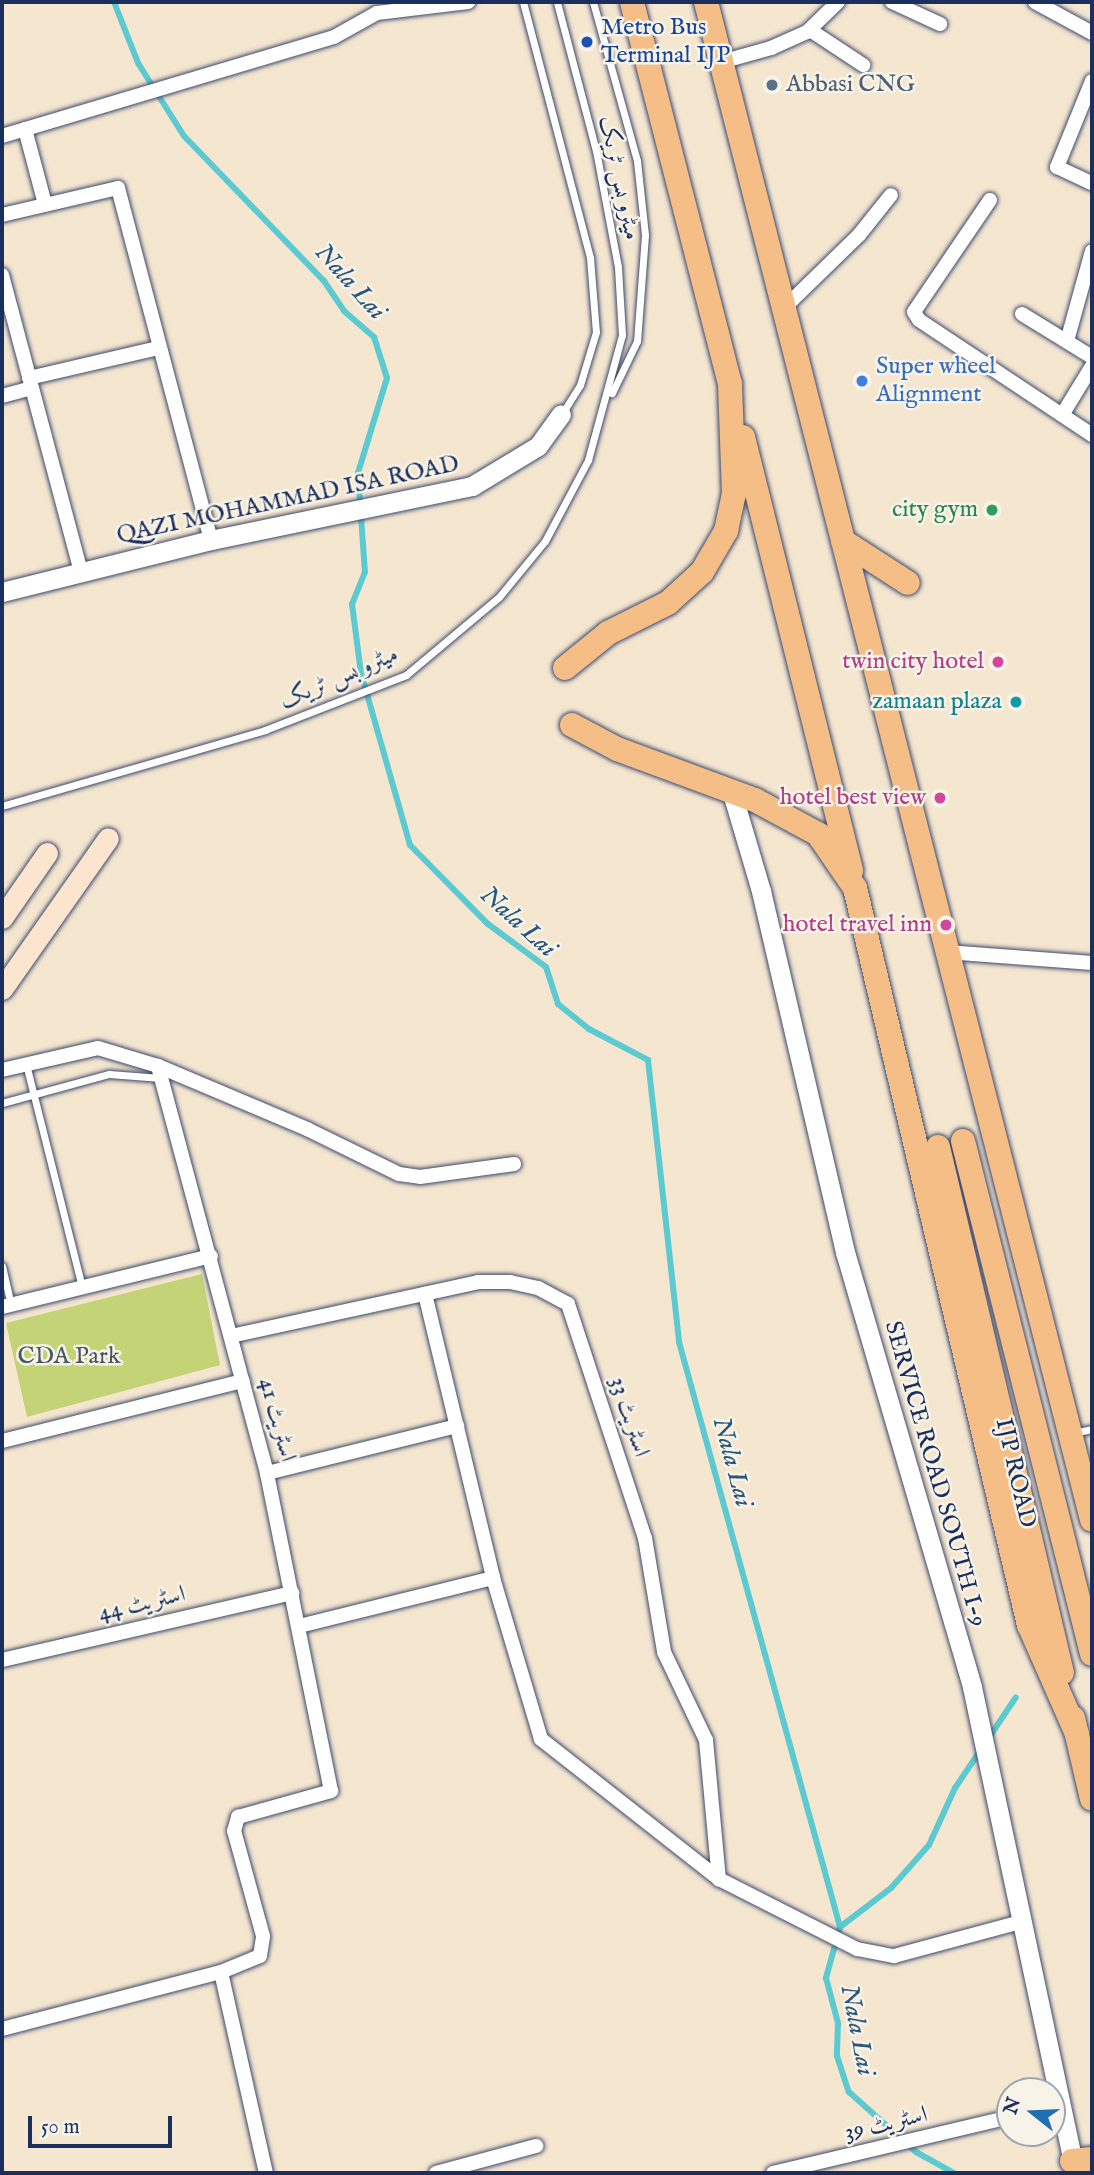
<!DOCTYPE html>
<meta charset="utf-8">
<style>
body{margin:0}
#map{position:relative;width:1094px;height:2175px;overflow:hidden;background:#f5e6d0;font-family:"IM FELL English",Amiri,serif}
div>[style]{position:absolute}
[style*='--x']{left:calc(var(--x)*1px);top:calc(var(--y)*1px);width:calc(var(--w)*1px);rotate:calc(var(--a)*1deg)}
.green>*{inset:0;background:#c4d375}
.stream>*{height:6px;margin:-3px;padding:0 3px;transform-origin:3px;border-radius:3px;background:#5ccad1}
.roads{filter:drop-shadow(0 0 2px #3c4a6f) drop-shadow(0 0 2px #3c4a6f)}
.service>*{height:7px;margin:-3.5px;padding:0 3.5px;transform-origin:3.5px;border-radius:3.5px;background:#fff}
.minor>*{height:14px;margin:-7px;padding:0 7px;transform-origin:7px;border-radius:7px;background:#fff}
.tertiary>*{height:19px;margin:-9.5px;padding:0 9.5px;transform-origin:9.5px;border-radius:9.5px;background:#fff}
.secondary>*{height:21px;margin:-10.5px;padding:0 10.5px;transform-origin:10.5px;border-radius:10.5px;background:#fbe5cf}
.trunk>*{height:24px;margin:-12px;padding:0 12px;transform-origin:12px;border-radius:12px;background:#f6be87}
.dots>*{width:19px;height:19px;translate:-50% -50%;box-sizing:border-box;border:4px solid #f7f3e8;border-radius:50%}
span{translate:-50% -50%;white-space:nowrap;text-align:center;line-height:1.15;-webkit-text-stroke:5px #f7f3e8;paint-order:stroke}
.transit-label{font-size:24px;color:#164399}
.left{translate:0 -50%;text-align:left}
.service-label{font-size:24px;color:#4e5e75}
.street-label{font-size:24px;color:#1b2f5e}
.shop-label{font-size:24px;color:#366cbe}
.leisure-label{font-size:24px;color:#27864d}
.right{translate:-100% -50%;text-align:right}
.hotel-label{font-size:24px;color:#b23c85}
.culture-label{font-size:24px;color:#0d838f}
.park-label{font-size:24px;color:#455864}
.water-label{font-size:26px;color:#2b567b;font-style:italic}
.frame{position:absolute;inset:0;border:4px solid #1b2f5e;pointer-events:none}
.north{position:absolute;left:996px;top:2077px;width:70px;height:70px;box-sizing:border-box;background:#f7f3e8;border:2px solid #9fa5b1;border-radius:50%;rotate:288deg;font-size:19px;font-weight:700;line-height:28px;text-align:center;color:#1b2f5e}
.north::after{content:'';display:block;margin:auto;width:24px;height:32px;background:#1f6fb2;clip-path:polygon(50% 0,100% 100%,50% 72%,0 100%)}
.scale{position:absolute;left:28px;top:2116px;width:144px;height:32px;box-sizing:border-box;border:4px solid #1b2f5e;border-top:0;padding-left:9px;font-size:21px;line-height:24px;white-space:nowrap;color:#1b2f5e;-webkit-text-stroke:5px #f7f3e8;paint-order:stroke}
</style>
<div id="map">
<div class="green">
<i style="clip-path:polygon(202px 1274px,220px 1365px,27px 1417px,6px 1323px)"></i>
</div>
<div class="stream">
<i style="--x:114;--y:2;--w:66;--a:68.5"></i>
<i style="--x:138;--y:63;--w:86;--a:57.8"></i>
<i style="--x:184;--y:136;--w:202;--a:46"></i>
<i style="--x:324;--y:281;--w:36;--a:56"></i>
<i style="--x:344;--y:311;--w:40;--a:41"></i>
<i style="--x:374;--y:337;--w:43;--a:72.4"></i>
<i style="--x:387;--y:378;--w:99;--a:107"></i>
<i style="--x:358;--y:473;--w:99;--a:86"></i>
<i style="--x:365;--y:572;--w:35;--a:112"></i>
<i style="--x:352;--y:604;--w:70;--a:82.6"></i>
<i style="--x:361;--y:673;--w:179;--a:74.1"></i>
<i style="--x:410;--y:845;--w:111;--a:45.4"></i>
<i style="--x:488;--y:924;--w:72;--a:36.6"></i>
<i style="--x:546;--y:967;--w:39;--a:72"></i>
<i style="--x:558;--y:1004;--w:40;--a:39"></i>
<i style="--x:589;--y:1029;--w:67;--a:27.7"></i>
<i style="--x:648;--y:1060;--w:284;--a:83.7"></i>
<i style="--x:679;--y:1342;--w:607;--a:74.61"></i>
<i style="--x:840;--y:1927;--w:53;--a:105.4"></i>
<i style="--x:826;--y:1978;--w:47;--a:75.1"></i>
<i style="--x:838;--y:2023;--w:33;--a:92"></i>
<i style="--x:837;--y:2056;--w:38;--a:72"></i>
<i style="--x:849;--y:2092;--w:90;--a:41.8"></i>
<i style="--x:916;--y:2152;--w:43;--a:28.9"></i>
<i style="--x:988;--y:1739;--w:50;--a:-56.3"></i>
<i style="--x:840;--y:1927;--w:64;--a:-37.4"></i>
<i style="--x:891;--y:1888;--w:57;--a:-48.5"></i>
<i style="--x:929;--y:1845;--w:63;--a:-65.5"></i>
<i style="--x:955;--y:1788;--w:45;--a:-56"></i>
</div>
<div class="roads">
<div class="service">
<i style="--x:523;--y:2;--w:265;--a:75.3"></i>
<i style="--x:590;--y:258;--w:74;--a:85.4"></i>
<i style="--x:596;--y:332;--w:55;--a:106.8"></i>
<i style="--x:580;--y:385;--w:32;--a:122"></i>
<i style="--x:593;--y:2;--w:165;--a:74.5"></i>
<i style="--x:637;--y:161;--w:74;--a:83.8"></i>
<i style="--x:645;--y:235;--w:106;--a:94.3"></i>
<i style="--x:637;--y:341;--w:58;--a:115.7"></i>
<i style="--x:2;--y:806;--w:274;--a:-16.1"></i>
<i style="--x:265;--y:730;--w:151;--a:-21.3"></i>
<i style="--x:406;--y:675;--w:121;--a:-40"></i>
<i style="--x:499;--y:597;--w:72;--a:-50.6"></i>
<i style="--x:545;--y:541;--w:92;--a:-62"></i>
<i style="--x:588;--y:460;--w:130;--a:-74.8"></i>
<i style="--x:622;--y:335;--w:68;--a:-93.4"></i>
<i style="--x:618;--y:267;--w:118;--a:-100.7"></i>
<i style="--x:596;--y:151;--w:154;--a:-104.7"></i>
<i style="--x:26;--y:1064;--w:230;--a:75.9"></i>
<i style="--x:2;--y:1103;--w:111;--a:-15.2"></i>
<i style="--x:109;--y:1074;--w:52;--a:4.4"></i>
<i style="--x:2;--y:1266;--w:39;--a:77"></i>
<i style="--x:1073;--y:1433;--w:19;--a:-12"></i>
</div>
<div class="minor">
<i style="--x:892;--y:2;--w:53;--a:24.6"></i>
<i style="--x:1035;--y:2;--w:65;--a:28.5"></i>
<i style="--x:810;--y:30;--w:64;--a:33.4"></i>
<i style="--x:721;--y:62;--w:52;--a:-15.6"></i>
<i style="--x:771;--y:48;--w:39;--a:-24"></i>
<i style="--x:807;--y:32;--w:43;--a:-44.1"></i>
<i style="--x:1092;--y:81;--w:93;--a:112.1"></i>
<i style="--x:1057;--y:167;--w:38;--a:25"></i>
<i style="--x:25;--y:129;--w:78;--a:75.1"></i>
<i style="--x:2;--y:136;--w:346;--a:-16.6"></i>
<i style="--x:334;--y:37;--w:49;--a:-29.2"></i>
<i style="--x:377;--y:13;--w:92;--a:-6.9"></i>
<i style="--x:990;--y:200;--w:135;--a:124.2"></i>
<i style="--x:914;--y:312;--w:9;--a:58"></i>
<i style="--x:919;--y:320;--w:208;--a:33.6"></i>
<i style="--x:2;--y:215;--w:119;--a:-13.1"></i>
<i style="--x:118;--y:188;--w:364;--a:75.2"></i>
<i style="--x:2;--y:275;--w:307;--a:75.1"></i>
<i style="--x:784;--y:308;--w:105;--a:-44.2"></i>
<i style="--x:859;--y:235;--w:51;--a:-51.3"></i>
<i style="--x:1022;--y:314;--w:82;--a:31.6"></i>
<i style="--x:1067;--y:341;--w:93;--a:-74.5"></i>
<i style="--x:29;--y:378;--w:132;--a:-13.1"></i>
<i style="--x:2;--y:396;--w:31;--a:-15"></i>
<i style="--x:1062;--y:415;--w:57;--a:-58.5"></i>
<i style="--x:947;--y:952;--w:145;--a:4.3"></i>
<i style="--x:2;--y:1070;--w:98;--a:-12.9"></i>
<i style="--x:98;--y:1048;--w:63;--a:16.7"></i>
<i style="--x:158;--y:1066;--w:162;--a:22.9"></i>
<i style="--x:307;--y:1129;--w:102;--a:26.1"></i>
<i style="--x:399;--y:1174;--w:21;--a:8"></i>
<i style="--x:420;--y:1177;--w:95;--a:-7.9"></i>
<i style="--x:425;--y:1294;--w:292;--a:76.5"></i>
<i style="--x:493;--y:1578;--w:168;--a:73.4"></i>
<i style="--x:541;--y:1739;--w:226;--a:38.2"></i>
<i style="--x:719;--y:1879;--w:155;--a:26.9"></i>
<i style="--x:857;--y:1949;--w:38;--a:11"></i>
<i style="--x:894;--y:1956;--w:131;--a:-15"></i>
<i style="--x:2;--y:1307;--w:215;--a:-13.7"></i>
<i style="--x:231;--y:1336;--w:253;--a:-12.3"></i>
<i style="--x:478;--y:1282;--w:32;--a:0"></i>
<i style="--x:510;--y:1282;--w:29;--a:12"></i>
<i style="--x:538;--y:1288;--w:34;--a:28"></i>
<i style="--x:568;--y:1304;--w:246;--a:71.8"></i>
<i style="--x:645;--y:1538;--w:116;--a:80.5"></i>
<i style="--x:664;--y:1652;--w:98;--a:64.5"></i>
<i style="--x:706;--y:1740;--w:140;--a:84.7"></i>
<i style="--x:2;--y:1441;--w:248;--a:-14"></i>
<i style="--x:267;--y:1473;--w:196;--a:-13.9"></i>
<i style="--x:299;--y:1626;--w:200;--a:-13.9"></i>
<i style="--x:2;--y:1660;--w:298;--a:-13"></i>
<i style="--x:221;--y:1972;--w:206;--a:77.4"></i>
<i style="--x:2;--y:2029;--w:226;--a:-14.6"></i>
<i style="--x:221;--y:1972;--w:42;--a:-22.3"></i>
<i style="--x:260;--y:1956;--w:20;--a:-81"></i>
<i style="--x:263;--y:1936;--w:109;--a:-105.4"></i>
<i style="--x:234;--y:1831;--w:15;--a:-74"></i>
<i style="--x:238;--y:1817;--w:97;--a:-15.6"></i>
<i style="--x:331;--y:1791;--w:324;--a:-101.4"></i>
<i style="--x:267;--y:1473;--w:421;--a:-105"></i>
<i style="--x:436;--y:2173;--w:104;--a:-15.1"></i>
<i style="--x:773;--y:2173;--w:244;--a:-13.3"></i>
</div>
<div class="tertiary">
<i style="--x:2;--y:592;--w:215;--a:-14"></i>
<i style="--x:211;--y:540;--w:267;--a:-11.7"></i>
<i style="--x:472;--y:486;--w:77;--a:-31.2"></i>
<i style="--x:538;--y:446;--w:39;--a:-54"></i>
<i style="--x:732;--y:793;--w:102;--a:73.5"></i>
<i style="--x:761;--y:891;--w:371;--a:76.9"></i>
<i style="--x:845;--y:1252;--w:453;--a:73.7"></i>
<i style="--x:972;--y:1687;--w:497;--a:78"></i>
</div>
<div class="secondary">
<i style="--x:2;--y:918;--w:79;--a:-55.3"></i>
<i style="--x:2;--y:989;--w:184;--a:-54.9"></i>
</div>
<div class="trunk">
<i style="--x:706;--y:2;--w:1566;--a:75.73"></i>
<i style="--x:743;--y:437;--w:447;--a:76"></i>
<i style="--x:843;--y:541;--w:77;--a:32.9"></i>
<i style="--x:565;--y:668;--w:55;--a:-39.1"></i>
<i style="--x:608;--y:633;--w:67;--a:-26.6"></i>
<i style="--x:668;--y:603;--w:46;--a:-42.4"></i>
<i style="--x:702;--y:572;--w:48;--a:-59.7"></i>
<i style="--x:726;--y:531;--w:38;--a:-78"></i>
<i style="--x:734;--y:494;--w:110;--a:-92.1"></i>
<i style="--x:730;--y:384;--w:394;--a:-104.4"></i>
<i style="--x:572;--y:725;--w:51;--a:28.1"></i>
<i style="--x:617;--y:749;--w:147;--a:20.3"></i>
<i style="--x:755;--y:800;--w:72;--a:28.4"></i>
<i style="--x:818;--y:834;--w:65;--a:55.6"></i>
<i style="--x:855;--y:888;--w:757;--a:76.72"></i>
<i style="--x:1029;--y:1625;--w:119;--a:66.2"></i>
<i style="--x:963;--y:1141;--w:529;--a:75.88"></i>
<i style="--x:938;--y:1147;--w:540;--a:76.74"></i>
<i style="--x:1073;--y:1718;--w:83;--a:76.8"></i>
<i style="--x:1072;--y:2161;--w:20;--a:-6"></i>
</div>
</div>
<div class="dots">
<i style="left:587px;top:42px;background:#1a4fb4"></i>
<i style="left:772px;top:85px;background:#5c6f8a"></i>
<i style="left:862px;top:381px;background:#3f7fe0"></i>
<i style="left:992px;top:510px;background:#2e9e5b"></i>
<i style="left:998px;top:662px;background:#d1479c"></i>
<i style="left:1016px;top:702px;background:#0f9aa8"></i>
<i style="left:940px;top:798px;background:#d1479c"></i>
<i style="left:946px;top:925px;background:#d1479c"></i>
</div>
<div class="transit-label">
<span class="left" style="left:601px;top:42px">Metro Bus<br>Terminal IJP</span>
</div>
<div class="service-label">
<span class="left" style="left:786px;top:85px">Abbasi CNG</span>
</div>
<div class="street-label">
<span style="left:619px;top:178px;rotate:78deg">میٹرو بس ٹریک</span>
<span style="left:288px;top:500px;rotate:-12deg">QAZI MOHAMMAD ISA ROAD</span>
<span style="left:339px;top:678px;rotate:-23deg">میٹرو بس ٹریک</span>
<span style="left:629px;top:1417px;rotate:72deg">اسٹریٹ 33</span>
<span style="left:277px;top:1420px;rotate:75deg">اسٹریٹ 41</span>
<span style="left:1015px;top:1473px;rotate:77deg">IJP ROAD</span>
<span style="left:935px;top:1474px;rotate:74deg">SERVICE ROAD SOUTH I-9</span>
<span style="left:142px;top:1604px;rotate:-13deg">اسٹریٹ 44</span>
<span style="left:886px;top:2124px;rotate:-13deg">اسٹریٹ 39</span>
</div>
<div class="shop-label">
<span class="left" style="left:876px;top:381px">Super wheel<br>Alignment</span>
</div>
<div class="leisure-label">
<span class="right" style="left:978px;top:510px">city gym</span>
</div>
<div class="hotel-label">
<span class="right" style="left:984px;top:662px">twin city hotel</span>
<span class="right" style="left:926px;top:798px">hotel best view</span>
<span class="right" style="left:932px;top:925px">hotel travel inn</span>
</div>
<div class="culture-label">
<span class="right" style="left:1002px;top:702px">zamaan plaza</span>
</div>
<div class="park-label">
<span style="left:69px;top:1357px">CDA Park</span>
</div>
<div class="water-label">
<span style="left:350px;top:282px;rotate:48deg">Nala Lai</span>
<span style="left:518px;top:922px;rotate:42deg">Nala Lai</span>
<span style="left:732px;top:1462px;rotate:75deg">Nala Lai</span>
<span style="left:857px;top:2030px;rotate:79deg">Nala Lai</span>
</div>
<div class="frame"></div>
<div class="north">N</div>
<div class="scale">50 m</div>
</div>
